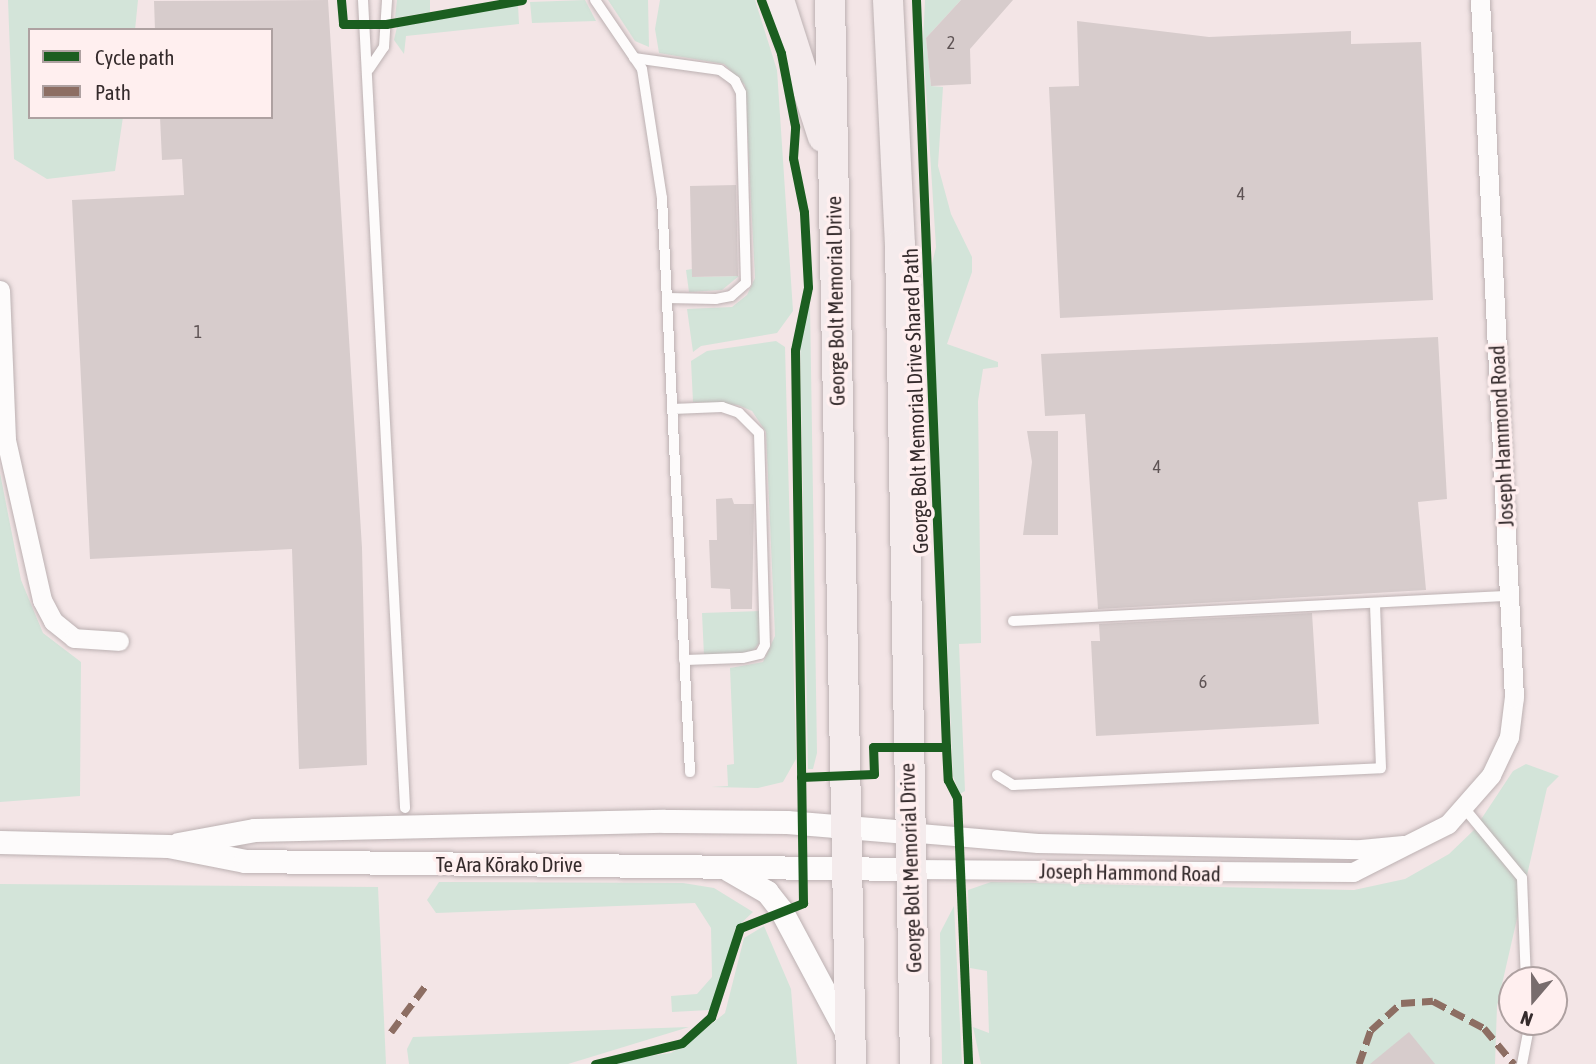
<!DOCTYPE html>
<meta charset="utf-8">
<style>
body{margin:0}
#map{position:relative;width:1596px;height:1064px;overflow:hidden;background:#f3e5e6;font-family:"Asap Condensed",sans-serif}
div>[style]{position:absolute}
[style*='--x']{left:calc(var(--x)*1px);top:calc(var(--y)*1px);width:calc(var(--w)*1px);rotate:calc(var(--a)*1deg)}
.green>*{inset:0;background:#d3e4d9}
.building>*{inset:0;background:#d7cccc}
.roads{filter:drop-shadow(0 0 2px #bcb1b2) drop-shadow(0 0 2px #bcb1b2)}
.service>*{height:10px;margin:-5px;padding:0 5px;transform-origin:5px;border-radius:5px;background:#fdfbfb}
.minor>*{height:19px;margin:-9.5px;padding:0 9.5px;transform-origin:9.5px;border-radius:9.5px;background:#fdfbfb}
.tertiary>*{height:23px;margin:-11.5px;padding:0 11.5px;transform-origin:11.5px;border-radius:11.5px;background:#fdfbfb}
.primary>*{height:30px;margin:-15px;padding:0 15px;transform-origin:15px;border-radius:15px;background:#f4ebec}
.quiet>*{height:7px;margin-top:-3.5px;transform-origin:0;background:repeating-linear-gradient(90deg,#8d6e63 0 14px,transparent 0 21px)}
.cycleway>*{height:9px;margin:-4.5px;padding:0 4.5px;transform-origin:4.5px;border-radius:4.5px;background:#1b5e20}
span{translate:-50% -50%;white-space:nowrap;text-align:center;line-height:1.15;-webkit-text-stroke:7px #ffefef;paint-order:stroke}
.number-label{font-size:18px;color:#5e5354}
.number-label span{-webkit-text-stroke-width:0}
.street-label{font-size:21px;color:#352b2c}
.legend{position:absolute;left:28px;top:28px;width:245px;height:91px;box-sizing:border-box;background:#ffefef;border:2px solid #aea1a1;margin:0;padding:9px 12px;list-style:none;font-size:21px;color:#352b2c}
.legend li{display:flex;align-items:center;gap:14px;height:35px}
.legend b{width:35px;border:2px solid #aea1a1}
.north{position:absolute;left:1498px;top:966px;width:70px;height:70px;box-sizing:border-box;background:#ffefef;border:2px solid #aea1a1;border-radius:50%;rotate:200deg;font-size:19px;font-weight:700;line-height:28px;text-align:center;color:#352b2c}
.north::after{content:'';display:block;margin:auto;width:24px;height:32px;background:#786c6d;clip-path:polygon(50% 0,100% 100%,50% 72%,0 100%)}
</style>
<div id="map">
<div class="green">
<i style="clip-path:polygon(8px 0,138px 0,135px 30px,30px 30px,30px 117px,123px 117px,115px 171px,47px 179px,14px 159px)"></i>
<i style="clip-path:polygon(397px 0,430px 0,430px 12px,395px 18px)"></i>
<i style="clip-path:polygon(585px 0,596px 21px,532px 23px,530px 2px)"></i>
<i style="clip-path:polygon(608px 0,648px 0,649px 47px,635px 41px)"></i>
<i style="clip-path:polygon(660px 0,755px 0,777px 70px,793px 311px,777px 333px,701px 346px,693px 352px,687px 309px,732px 307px,747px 295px,755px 278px,745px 85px,724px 64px,659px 53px,655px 29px)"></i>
<i style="clip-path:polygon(925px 0,961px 0,926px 38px,931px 86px,943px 87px,938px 166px,951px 214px,972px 257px,972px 272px,947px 344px,998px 362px,998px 367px,983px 369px,978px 401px,981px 643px,959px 644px,965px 791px,960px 794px,953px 776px,931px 268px,936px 247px,923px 43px)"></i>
<i style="clip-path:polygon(518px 5px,519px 24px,406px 36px,404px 54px,394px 40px,397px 27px)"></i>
<i style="clip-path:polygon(692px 269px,693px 277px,739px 276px,722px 290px,689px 292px,686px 270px)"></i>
<i style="clip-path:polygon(810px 304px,817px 753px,813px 769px,808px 769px,800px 332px)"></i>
<i style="clip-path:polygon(776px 341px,785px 347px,796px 759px,783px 782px,758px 788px,711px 787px,728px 786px,727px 765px,734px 764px,730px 668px,763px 662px,775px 636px,766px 432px,752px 411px,738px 405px,693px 402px,691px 361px,707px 351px)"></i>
<i style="clip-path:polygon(0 473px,21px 580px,43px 633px,81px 662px,80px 796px,0 802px)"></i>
<i style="clip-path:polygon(761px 611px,760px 642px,752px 652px,704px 656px,702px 613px)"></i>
<i style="clip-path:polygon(1526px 764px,1559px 776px,1547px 788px,1497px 1006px,1495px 1064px,981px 1064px,973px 1027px,989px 1033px,987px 971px,970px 968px,968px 890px,991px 882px,1354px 890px,1405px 879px,1449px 854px,1474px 830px,1513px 771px)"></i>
<i style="clip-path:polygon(439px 882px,683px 883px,714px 888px,753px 912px,735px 929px,719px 1001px,709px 1010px,672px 1012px,671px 996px,697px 994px,712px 977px,711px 928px,695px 903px,436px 913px,427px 900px)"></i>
<i style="clip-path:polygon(0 884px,378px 887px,386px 1064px,0 1064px)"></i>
<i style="clip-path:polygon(954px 906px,962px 1064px,942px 1064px,940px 933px)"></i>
<i style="clip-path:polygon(764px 926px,791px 989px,797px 1064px,592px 1064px,671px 1053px,698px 1035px,725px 1013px,744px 938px)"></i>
<i style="clip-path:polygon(689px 1027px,568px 1064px,409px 1064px,407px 1049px,413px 1037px)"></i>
</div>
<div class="building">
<i style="clip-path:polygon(328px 0,362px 548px,367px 765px,299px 769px,292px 549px,90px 559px,72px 200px,184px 195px,182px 159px,162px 160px,160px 117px,271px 117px,271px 30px,155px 30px,154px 1px)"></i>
<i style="clip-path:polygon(961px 0,1013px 0,970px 49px,971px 84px,931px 86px,926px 38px)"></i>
<i style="clip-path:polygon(1077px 21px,1209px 37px,1351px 31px,1351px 44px,1421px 42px,1433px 300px,1060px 318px,1049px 87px,1079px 86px)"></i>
<i style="clip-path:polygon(736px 185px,738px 276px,692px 277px,690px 186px)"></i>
<i style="clip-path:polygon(1438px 337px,1447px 499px,1418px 502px,1426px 590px,1098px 609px,1085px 414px,1045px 416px,1041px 354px)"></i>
<i style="clip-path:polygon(1027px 431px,1058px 431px,1058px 535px,1023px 535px,1032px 462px)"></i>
<i style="clip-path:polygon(732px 498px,734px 504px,754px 504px,752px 609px,731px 609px,730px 589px,711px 588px,709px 540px,717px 540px,716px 499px)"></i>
<i style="clip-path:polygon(1312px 613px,1319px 724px,1096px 736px,1091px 641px,1100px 641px,1099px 624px)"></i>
<i style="clip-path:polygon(1409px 1032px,1435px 1064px,1370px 1064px)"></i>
</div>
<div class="roads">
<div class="service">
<i style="--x:363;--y:0;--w:809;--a:87.02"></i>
<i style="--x:595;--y:0;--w:83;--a:55.7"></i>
<i style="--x:642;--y:69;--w:131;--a:81.2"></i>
<i style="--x:662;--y:198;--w:575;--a:87.21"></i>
<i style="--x:634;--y:58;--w:87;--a:7.9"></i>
<i style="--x:720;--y:70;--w:19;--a:36"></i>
<i style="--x:735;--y:81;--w:13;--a:63"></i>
<i style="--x:741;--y:93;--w:190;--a:88.5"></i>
<i style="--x:746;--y:283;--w:20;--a:139"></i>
<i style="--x:731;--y:296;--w:15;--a:169"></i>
<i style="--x:716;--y:299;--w:49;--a:-178.8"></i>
<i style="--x:369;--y:69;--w:27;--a:-56"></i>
<i style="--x:384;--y:47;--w:47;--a:-86.3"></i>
<i style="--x:672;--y:409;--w:50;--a:-2.3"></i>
<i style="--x:722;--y:407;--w:18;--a:19"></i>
<i style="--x:739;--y:413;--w:28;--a:45"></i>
<i style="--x:759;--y:433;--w:212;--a:88.4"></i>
<i style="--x:765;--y:645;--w:10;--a:119"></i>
<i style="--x:760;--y:654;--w:18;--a:167"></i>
<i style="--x:742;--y:658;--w:58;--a:178"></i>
<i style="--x:1013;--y:621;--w:497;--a:-2.9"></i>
<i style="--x:997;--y:775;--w:19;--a:32"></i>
<i style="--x:1013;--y:785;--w:368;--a:-2.6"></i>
<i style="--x:1381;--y:768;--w:165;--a:-92.1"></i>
<i style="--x:1465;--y:809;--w:89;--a:50.4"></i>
<i style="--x:1522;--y:878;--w:102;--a:87.8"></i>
<i style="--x:1522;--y:1064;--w:43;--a:-79.2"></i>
</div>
<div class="minor">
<i style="--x:0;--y:290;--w:150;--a:87.7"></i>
<i style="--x:6;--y:440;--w:164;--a:77.3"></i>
<i style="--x:42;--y:600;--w:24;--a:62"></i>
<i style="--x:53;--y:621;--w:27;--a:39"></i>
<i style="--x:74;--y:638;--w:45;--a:3.8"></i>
<i style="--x:907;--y:832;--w:131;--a:4.8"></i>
<i style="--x:1038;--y:843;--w:323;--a:1.1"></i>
<i style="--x:1361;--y:849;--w:42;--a:-5.4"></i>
<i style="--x:910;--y:869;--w:443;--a:0.4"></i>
<i style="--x:1353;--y:872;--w:106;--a:-26.8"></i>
<i style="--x:1448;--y:824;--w:65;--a:-48.7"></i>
<i style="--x:1491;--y:775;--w:42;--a:-64.7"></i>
<i style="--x:1509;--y:737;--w:39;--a:-83"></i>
<i style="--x:1514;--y:698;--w:699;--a:-92.79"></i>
</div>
<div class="tertiary">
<i style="--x:0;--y:842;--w:168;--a:1.4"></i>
<i style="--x:168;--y:846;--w:78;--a:11"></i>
<i style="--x:245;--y:861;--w:665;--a:0.69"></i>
<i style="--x:178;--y:844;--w:77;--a:-10.4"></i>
<i style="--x:254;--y:830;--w:410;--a:-1.3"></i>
<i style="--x:664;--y:821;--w:123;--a:0.5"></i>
<i style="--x:787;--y:822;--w:120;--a:4.8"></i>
<i style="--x:729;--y:870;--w:44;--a:30.1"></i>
<i style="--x:767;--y:892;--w:23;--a:52"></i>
<i style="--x:781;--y:910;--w:146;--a:61.9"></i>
</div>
<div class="primary">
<i style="--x:779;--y:0;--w:144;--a:72.2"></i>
<i style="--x:830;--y:0;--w:1064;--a:88.87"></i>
<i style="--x:888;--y:0;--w:245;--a:87.2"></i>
<i style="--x:900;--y:245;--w:819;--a:88.95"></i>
</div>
</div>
<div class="quiet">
<i style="--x:391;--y:1032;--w:59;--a:-53.3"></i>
<i style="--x:1359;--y:1064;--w:36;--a:-71"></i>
<i style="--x:1371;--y:1030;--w:40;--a:-42"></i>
<i style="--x:1401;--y:1003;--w:32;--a:-4"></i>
<i style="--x:1433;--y:1001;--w:58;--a:27.9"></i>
<i style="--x:1484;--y:1028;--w:47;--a:50.2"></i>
</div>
<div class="cycleway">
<i style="--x:341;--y:0;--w:24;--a:85"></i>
<i style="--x:343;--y:24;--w:43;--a:0"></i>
<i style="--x:386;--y:24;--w:138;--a:-10"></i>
<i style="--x:916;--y:0;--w:748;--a:87.7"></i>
<i style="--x:946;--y:747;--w:33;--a:87"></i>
<i style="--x:948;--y:780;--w:20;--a:63"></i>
<i style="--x:957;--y:798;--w:266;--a:87.6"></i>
<i style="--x:801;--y:777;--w:73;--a:-2.4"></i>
<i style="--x:874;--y:774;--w:27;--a:-92"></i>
<i style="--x:873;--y:747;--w:73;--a:0"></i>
<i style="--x:595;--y:1064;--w:89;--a:-13.6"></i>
<i style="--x:682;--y:1043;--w:39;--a:-42"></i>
<i style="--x:711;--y:1017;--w:94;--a:-72"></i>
<i style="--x:740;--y:928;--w:68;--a:-21.6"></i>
<i style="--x:803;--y:903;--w:553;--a:-90.83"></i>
<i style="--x:795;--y:350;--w:64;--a:-78.3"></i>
<i style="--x:808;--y:287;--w:75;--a:-93.1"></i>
<i style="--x:804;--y:212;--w:55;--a:-101.5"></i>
<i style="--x:793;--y:158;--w:32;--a:-86"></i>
<i style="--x:795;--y:126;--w:74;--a:-100.9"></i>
<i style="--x:781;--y:53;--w:57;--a:-110.7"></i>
</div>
<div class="number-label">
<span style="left:951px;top:43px">2</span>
<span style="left:1241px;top:194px">4</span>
<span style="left:198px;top:332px">1</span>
<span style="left:1157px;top:467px">4</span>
<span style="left:1203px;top:682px">6</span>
</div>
<div class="street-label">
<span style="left:835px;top:301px;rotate:-91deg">George Bolt Memorial Drive</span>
<span style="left:915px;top:401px;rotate:-92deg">George Bolt Memorial Drive Shared Path</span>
<span style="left:1501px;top:436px;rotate:-93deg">Joseph Hammond Road</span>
<span style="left:509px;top:864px">Te Ara Kōrako Drive</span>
<span style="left:910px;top:868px;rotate:-92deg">George Bolt Memorial Drive</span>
<span style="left:1130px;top:872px;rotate:1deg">Joseph Hammond Road</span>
</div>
<ul class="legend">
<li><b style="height:9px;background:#1b5e20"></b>Cycle path</li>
<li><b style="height:9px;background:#8d6e63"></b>Path</li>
</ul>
<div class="north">N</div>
</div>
